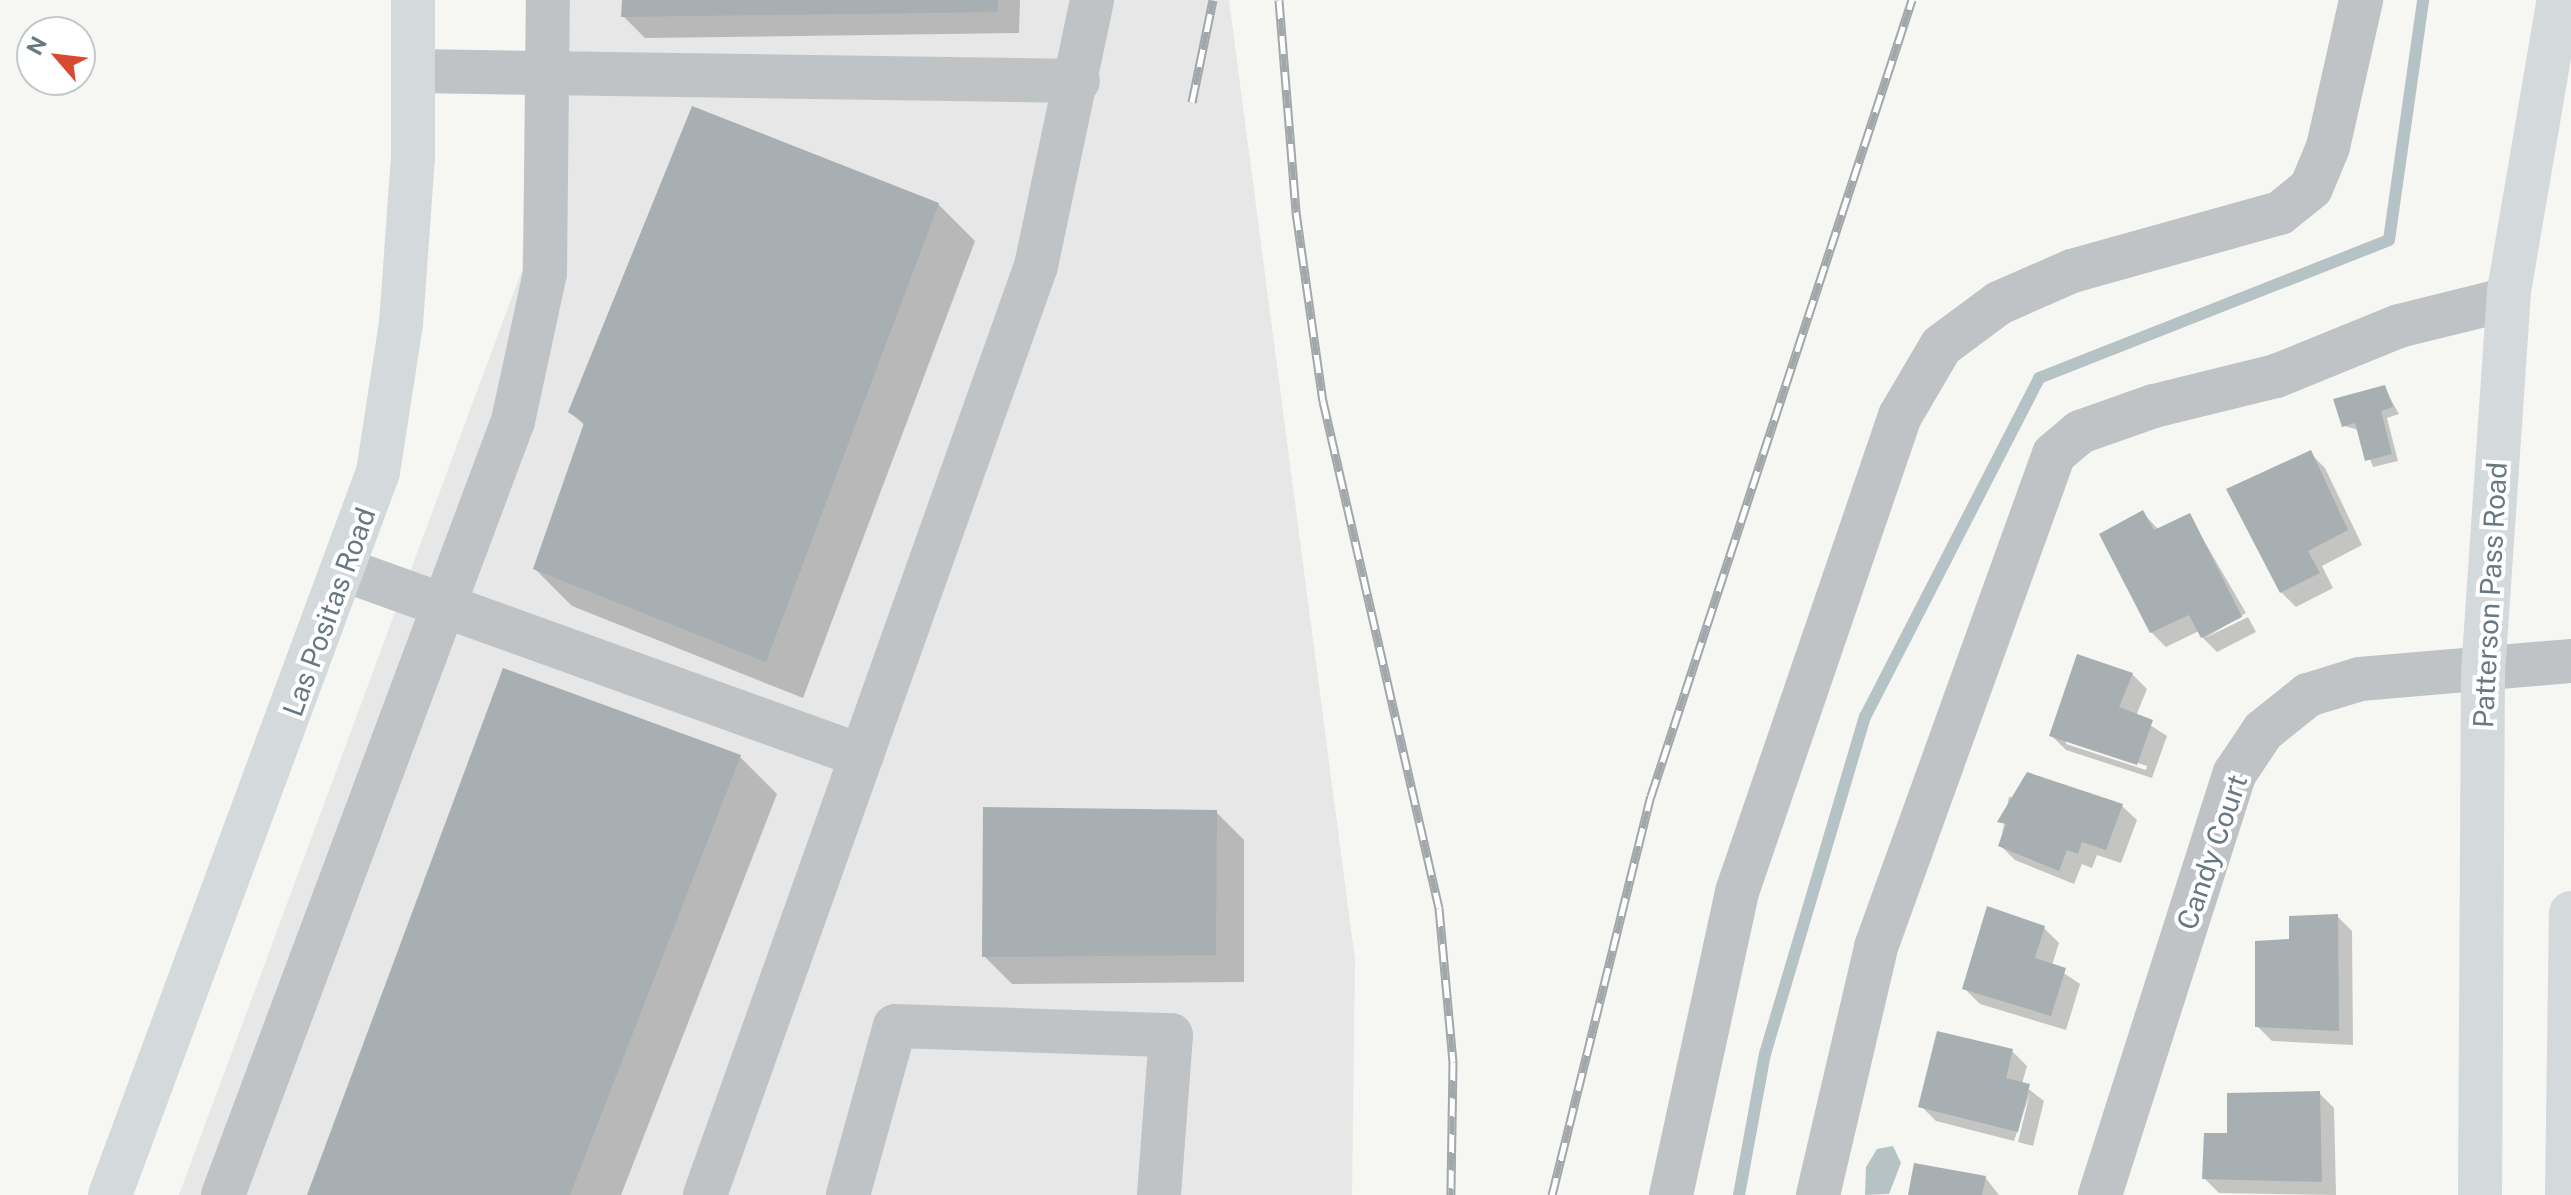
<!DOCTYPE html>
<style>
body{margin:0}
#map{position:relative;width:2571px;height:1195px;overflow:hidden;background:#f6f6f3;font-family:"Public Sans",sans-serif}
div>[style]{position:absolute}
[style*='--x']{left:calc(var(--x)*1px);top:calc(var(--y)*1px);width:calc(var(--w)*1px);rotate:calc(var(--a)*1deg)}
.built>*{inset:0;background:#e6e7e6}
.water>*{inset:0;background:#b6c3c6}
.shadow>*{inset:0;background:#0003}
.stream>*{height:12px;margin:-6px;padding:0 6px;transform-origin:6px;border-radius:6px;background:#b6c3c6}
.building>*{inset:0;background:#a7afb3}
.minor>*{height:44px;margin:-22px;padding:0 22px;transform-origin:22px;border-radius:22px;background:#bfc3c6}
.major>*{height:44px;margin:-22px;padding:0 22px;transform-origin:22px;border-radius:22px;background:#d4d9dc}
.rail>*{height:9px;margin-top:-4.5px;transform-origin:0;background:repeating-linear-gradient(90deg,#fff 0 18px,#a1a7ab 0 36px);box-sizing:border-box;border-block:2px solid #a1a7ab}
span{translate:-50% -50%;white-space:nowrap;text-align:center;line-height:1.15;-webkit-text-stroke:8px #fff;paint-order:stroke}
.street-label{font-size:28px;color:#677882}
.north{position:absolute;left:16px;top:16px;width:80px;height:80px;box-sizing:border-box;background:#fff;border:2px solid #c2c9cd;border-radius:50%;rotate:298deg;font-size:22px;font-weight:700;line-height:32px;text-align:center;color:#677882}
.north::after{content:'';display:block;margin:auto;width:28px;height:36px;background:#d74a31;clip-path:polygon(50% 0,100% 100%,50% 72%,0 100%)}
</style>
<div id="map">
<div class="built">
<i style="clip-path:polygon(530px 0,1229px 0,1355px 960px,1352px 1195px,179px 1195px,522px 270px)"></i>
</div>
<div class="water">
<i style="clip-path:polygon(1893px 1146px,1901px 1163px,1889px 1194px,1865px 1195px,1866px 1167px,1877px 1149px)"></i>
</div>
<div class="shadow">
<i style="clip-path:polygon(624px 0,1020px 0,1019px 33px,645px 38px,623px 16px)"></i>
<i style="clip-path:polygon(938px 204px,975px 241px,803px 698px,572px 606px,535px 569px,585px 426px,570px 411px)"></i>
<i style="clip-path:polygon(2384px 387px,2399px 414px,2387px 418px,2398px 461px,2373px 467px,2359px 430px,2344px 426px)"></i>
<i style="clip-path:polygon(2310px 453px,2325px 468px,2362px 545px,2322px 566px,2333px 588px,2296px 607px,2281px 592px)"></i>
<i style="clip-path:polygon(2142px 512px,2159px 530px,2189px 515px,2246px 613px,2205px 638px,2248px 617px,2256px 632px,2217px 652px,2202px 637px,2199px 631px,2166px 647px,2151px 632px)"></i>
<i style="clip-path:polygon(evenodd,2132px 674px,2147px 689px,2136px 716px,2167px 736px,2152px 778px,2066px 750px,2051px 735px,2132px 674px,2066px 739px,2147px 766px,2146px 770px,2066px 744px,2066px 739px)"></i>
<i style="clip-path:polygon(740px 757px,777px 794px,621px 1195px,309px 1195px)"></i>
<i style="clip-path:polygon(2009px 797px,2122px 806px,2137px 820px,2121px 863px,2097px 855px,2092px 868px,2082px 864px,2074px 884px,2015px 860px,2000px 845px)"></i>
<i style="clip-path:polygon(1216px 812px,1244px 840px,1244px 982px,1012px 984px,984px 956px)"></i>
<i style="clip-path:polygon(2337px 916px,2352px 931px,2353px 1045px,2272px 1041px,2257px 1026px,2291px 941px)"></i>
<i style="clip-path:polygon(2044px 928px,2059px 943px,2052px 965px,2080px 984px,2066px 1030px,1980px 1004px,1965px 989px)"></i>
<i style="clip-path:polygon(2012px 1051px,2027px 1066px,2022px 1084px,2044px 1101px,2033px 1146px,2018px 1142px,2030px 1093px,2014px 1141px,1936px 1121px,1921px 1106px)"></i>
<i style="clip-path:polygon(2319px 1093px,2334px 1108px,2336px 1195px,2219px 1193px,2204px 1178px,2229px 1135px)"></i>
<i style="clip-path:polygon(1985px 1177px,1999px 1195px,1910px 1195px)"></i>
</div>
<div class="stream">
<i style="--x:1739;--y:1195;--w:143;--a:-79.6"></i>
<i style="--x:1765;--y:1054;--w:352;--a:-73.5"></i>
<i style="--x:1865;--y:717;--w:381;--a:-62.8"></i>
<i style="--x:2039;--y:378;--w:376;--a:-21.5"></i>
<i style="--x:2389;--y:240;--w:242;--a:-81.9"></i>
</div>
<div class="building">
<i style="clip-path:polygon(622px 0,998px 0,998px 12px,621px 17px)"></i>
<i style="clip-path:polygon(692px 106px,939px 203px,766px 662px,533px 569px,584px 423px,568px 412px)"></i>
<i style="clip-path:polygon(2385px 385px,2393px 407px,2381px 411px,2392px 454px,2365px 461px,2355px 423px,2342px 427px,2333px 399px)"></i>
<i style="clip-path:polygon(2311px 450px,2348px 530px,2308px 551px,2320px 573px,2280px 593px,2226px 489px)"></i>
<i style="clip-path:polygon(2143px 510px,2154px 530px,2190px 513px,2242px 617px,2201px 638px,2189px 615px,2150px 633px,2099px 534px)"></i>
<i style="clip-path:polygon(2077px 654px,2133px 673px,2119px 707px,2153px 720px,2137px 765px,2049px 736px)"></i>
<i style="clip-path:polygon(503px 668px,741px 755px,570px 1195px,307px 1195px)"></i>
<i style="clip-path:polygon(2027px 772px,2123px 804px,2106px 850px,2082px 842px,2078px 854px,2067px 850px,2059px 871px,1998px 846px,2006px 824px,1997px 822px)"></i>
<i style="clip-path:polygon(983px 807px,1217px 810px,1216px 955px,982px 957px)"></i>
<i style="clip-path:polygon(1987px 906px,2045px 926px,2035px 958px,2066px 968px,2051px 1016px,1962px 989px)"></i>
<i style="clip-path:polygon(2338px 914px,2339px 1031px,2255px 1027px,2255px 941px,2289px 939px,2289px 916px)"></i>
<i style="clip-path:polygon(1937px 1031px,2013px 1049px,2006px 1078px,2030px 1084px,2018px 1132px,1918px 1107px)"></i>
<i style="clip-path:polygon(2320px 1091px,2322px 1182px,2202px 1179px,2204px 1133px,2227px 1133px,2227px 1093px)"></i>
<i style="clip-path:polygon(1914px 1163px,1986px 1176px,1982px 1195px,1908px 1195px)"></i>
</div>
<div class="minor">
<i style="--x:413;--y:71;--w:665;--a:0.86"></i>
<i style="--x:345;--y:570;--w:549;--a:19.79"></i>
<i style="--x:223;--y:1195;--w:827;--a:-69.46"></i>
<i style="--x:513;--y:421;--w:151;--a:-77.8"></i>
<i style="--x:545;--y:273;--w:273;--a:-89.4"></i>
<i style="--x:705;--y:1195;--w:986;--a:-70.39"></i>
<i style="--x:1036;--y:266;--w:272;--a:-78.1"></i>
<i style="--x:848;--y:1195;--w:175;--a:-74.5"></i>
<i style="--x:895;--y:1026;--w:276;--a:1.9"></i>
<i style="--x:1171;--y:1035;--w:160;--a:94.3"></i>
<i style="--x:1671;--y:1195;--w:310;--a:-77.7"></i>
<i style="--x:1737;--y:892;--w:503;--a:-71.1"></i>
<i style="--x:1900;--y:416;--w:81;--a:-59.6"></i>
<i style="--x:1941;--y:346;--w:72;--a:-36.6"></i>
<i style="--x:1999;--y:303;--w:80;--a:-23.7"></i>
<i style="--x:2072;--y:271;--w:216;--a:-15.6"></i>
<i style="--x:2280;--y:213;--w:40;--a:-39"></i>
<i style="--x:2311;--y:188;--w:44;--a:-67.5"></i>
<i style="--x:2328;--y:147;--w:151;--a:-77.3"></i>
<i style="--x:1818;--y:1195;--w:255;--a:-76.8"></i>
<i style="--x:1876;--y:947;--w:524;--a:-70.15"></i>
<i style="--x:2054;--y:454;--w:34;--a:-40"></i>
<i style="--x:2080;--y:432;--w:78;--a:-19.4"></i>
<i style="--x:2154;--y:406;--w:126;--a:-13.8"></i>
<i style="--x:2276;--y:376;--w:133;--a:-22.1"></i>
<i style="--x:2399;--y:326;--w:112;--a:-13.9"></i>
<i style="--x:2100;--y:1195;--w:443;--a:-72.3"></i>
<i style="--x:2235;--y:773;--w:50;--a:-56.3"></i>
<i style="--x:2263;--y:731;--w:58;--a:-38.7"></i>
<i style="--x:2308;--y:695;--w:54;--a:-17.1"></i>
<i style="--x:2360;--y:679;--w:212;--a:-4.9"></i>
</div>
<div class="major">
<i style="--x:110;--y:1195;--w:771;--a:-69.66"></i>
<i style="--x:378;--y:472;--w:150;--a:-81.2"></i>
<i style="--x:401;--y:324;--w:167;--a:-85.9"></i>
<i style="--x:413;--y:157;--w:157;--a:-90"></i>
<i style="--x:2480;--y:1195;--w:522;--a:-89.67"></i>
<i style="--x:2483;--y:673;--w:383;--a:-86.1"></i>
<i style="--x:2509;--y:291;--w:295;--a:-80.3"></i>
<i style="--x:2567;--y:1195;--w:282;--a:-89.2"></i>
</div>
<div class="rail">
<i style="--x:1279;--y:0;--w:213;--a:85.4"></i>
<i style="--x:1296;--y:212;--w:191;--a:81.9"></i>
<i style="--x:1323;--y:401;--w:520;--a:77.11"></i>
<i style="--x:1439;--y:908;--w:155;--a:84.8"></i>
<i style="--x:1453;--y:1062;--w:133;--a:90.9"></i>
<i style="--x:1192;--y:102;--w:104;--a:-78.4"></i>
<i style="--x:1552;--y:1195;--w:411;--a:-76.1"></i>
<i style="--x:1651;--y:796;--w:838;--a:-71.85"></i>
</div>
<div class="street-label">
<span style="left:2490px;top:595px;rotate:-87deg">Patterson Pass Road</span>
<span style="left:329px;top:612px;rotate:-70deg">Las Positas Road</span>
<span style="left:2212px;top:852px;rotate:-71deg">Candy Court</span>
</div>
<div class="north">N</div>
</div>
